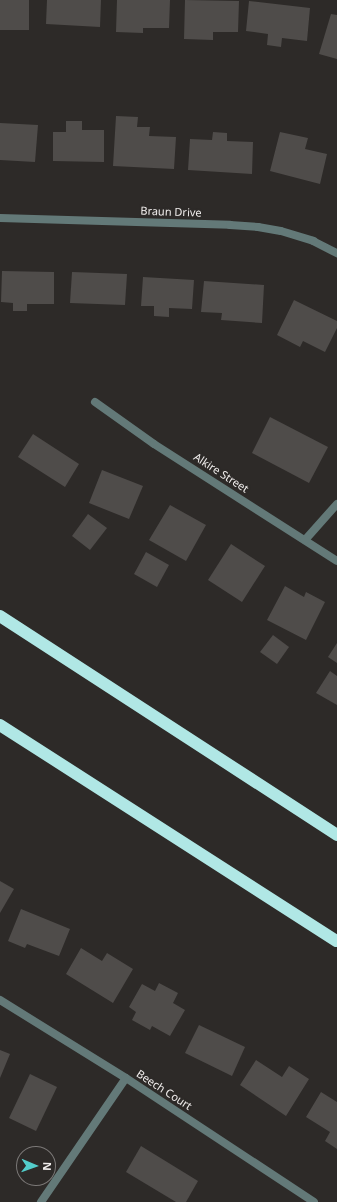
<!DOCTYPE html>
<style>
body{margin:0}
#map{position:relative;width:337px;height:1202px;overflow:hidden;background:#2d2a28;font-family:"Noto Sans",sans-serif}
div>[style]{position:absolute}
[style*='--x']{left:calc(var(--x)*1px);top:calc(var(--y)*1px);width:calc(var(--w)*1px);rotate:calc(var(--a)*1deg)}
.building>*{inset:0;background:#4f4c4a}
.minor>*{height:8px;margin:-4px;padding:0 4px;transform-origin:4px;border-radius:4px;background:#637978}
.motorway>*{height:12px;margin:-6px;padding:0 6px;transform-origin:6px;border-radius:6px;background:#b0e7e5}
span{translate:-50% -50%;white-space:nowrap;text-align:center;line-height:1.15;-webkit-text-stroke:4px #2d2a28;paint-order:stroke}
.street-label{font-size:11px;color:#f1eeed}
.north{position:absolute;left:16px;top:1146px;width:40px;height:40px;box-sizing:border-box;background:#2d2a28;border:1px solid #7b7877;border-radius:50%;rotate:92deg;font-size:11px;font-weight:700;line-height:16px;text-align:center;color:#f1eeed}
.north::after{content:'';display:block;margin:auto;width:14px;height:18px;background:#53cdcb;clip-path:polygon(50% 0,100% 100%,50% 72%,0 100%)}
</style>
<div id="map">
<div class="building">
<i style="clip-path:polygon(0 0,29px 0,29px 30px,0 30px)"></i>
<i style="clip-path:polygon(47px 0,101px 0,100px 27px,46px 24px)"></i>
<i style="clip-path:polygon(117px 0,170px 0,169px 28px,143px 28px,143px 33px,116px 32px)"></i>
<i style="clip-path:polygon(185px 0,239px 1px,238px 32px,213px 32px,213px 40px,184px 39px)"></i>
<i style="clip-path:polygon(249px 1px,310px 8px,307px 41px,282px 38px,281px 47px,267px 45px,268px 34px,246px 31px)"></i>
<i style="clip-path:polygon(331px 14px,337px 15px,337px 59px,319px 54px)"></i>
<i style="clip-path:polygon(116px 116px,138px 117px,137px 127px,150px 127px,149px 136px,176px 137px,174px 169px,113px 166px)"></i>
<i style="clip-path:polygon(66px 121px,82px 121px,82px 130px,104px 130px,104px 162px,53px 161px,53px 132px,66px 132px)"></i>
<i style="clip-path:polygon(0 123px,38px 125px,35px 162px,0 160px)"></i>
<i style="clip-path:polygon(213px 132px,227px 133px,227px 141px,253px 142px,252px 174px,188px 170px,190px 139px,212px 140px)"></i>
<i style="clip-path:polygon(280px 132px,308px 138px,305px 149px,327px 154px,320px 184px,270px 171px)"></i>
<i style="clip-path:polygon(2px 271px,54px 272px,54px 304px,27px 304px,27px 311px,13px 311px,13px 303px,1px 302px)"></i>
<i style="clip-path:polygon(72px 272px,127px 274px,125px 305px,70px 303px)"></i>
<i style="clip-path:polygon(143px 277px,194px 280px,192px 309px,169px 308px,169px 317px,154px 316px,154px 306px,141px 306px)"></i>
<i style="clip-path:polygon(204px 281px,264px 285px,262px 323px,221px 320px,222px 313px,201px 312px)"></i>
<i style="clip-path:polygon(294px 300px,337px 321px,337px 328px,325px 352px,303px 341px,300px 347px,277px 335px)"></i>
<i style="clip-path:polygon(270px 417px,328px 447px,309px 483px,252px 453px)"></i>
<i style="clip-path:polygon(33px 434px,79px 464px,65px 487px,18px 457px)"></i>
<i style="clip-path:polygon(102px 470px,143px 486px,129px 519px,89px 503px)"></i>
<i style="clip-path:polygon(170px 505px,206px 525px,186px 561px,149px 540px)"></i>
<i style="clip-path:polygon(88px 514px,107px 528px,90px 550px,72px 536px)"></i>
<i style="clip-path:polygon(231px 544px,265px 566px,242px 602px,208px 580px)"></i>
<i style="clip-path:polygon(146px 552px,169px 565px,157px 587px,134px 574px)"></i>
<i style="clip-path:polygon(285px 586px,304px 597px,306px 592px,325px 602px,306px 640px,267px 620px)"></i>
<i style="clip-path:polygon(273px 635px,289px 647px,277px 664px,260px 652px)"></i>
<i style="clip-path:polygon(337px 643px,337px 663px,328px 657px)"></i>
<i style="clip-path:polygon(330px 671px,337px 676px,337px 705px,316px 693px)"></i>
<i style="clip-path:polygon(0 881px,14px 889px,0 913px)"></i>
<i style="clip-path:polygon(21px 909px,70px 929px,59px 956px,27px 944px,25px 948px,8px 941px)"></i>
<i style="clip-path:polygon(81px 948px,102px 961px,107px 953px,133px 969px,113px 1003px,66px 974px)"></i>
<i style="clip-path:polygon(159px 983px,178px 993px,173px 1003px,185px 1010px,170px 1036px,152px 1026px,150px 1030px,132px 1020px,136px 1012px,129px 1007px,142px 984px,155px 991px)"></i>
<i style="clip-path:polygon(199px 1025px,245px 1047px,232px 1076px,185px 1053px)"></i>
<i style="clip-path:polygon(0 1050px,10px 1054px,0 1078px)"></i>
<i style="clip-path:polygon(256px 1060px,282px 1077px,289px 1066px,309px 1079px,286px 1116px,240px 1085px)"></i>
<i style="clip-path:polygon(30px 1074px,57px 1087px,36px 1131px,9px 1118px)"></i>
<i style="clip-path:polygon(321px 1092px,337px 1102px,337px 1149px,325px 1141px,330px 1132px,306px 1117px)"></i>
<i style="clip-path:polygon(141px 1146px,198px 1181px,186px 1202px,176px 1202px,126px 1172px)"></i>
</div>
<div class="minor">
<i style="--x:0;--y:218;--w:230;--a:1.7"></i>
<i style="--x:230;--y:225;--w:28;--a:4"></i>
<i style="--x:258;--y:227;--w:23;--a:10"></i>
<i style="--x:281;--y:231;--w:34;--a:17"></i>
<i style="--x:313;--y:241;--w:27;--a:27"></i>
<i style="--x:95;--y:402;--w:72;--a:35.4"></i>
<i style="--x:154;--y:444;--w:217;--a:32.6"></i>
<i style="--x:305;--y:540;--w:48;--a:-48.4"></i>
<i style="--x:0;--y:1000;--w:148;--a:31.8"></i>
<i style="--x:126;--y:1078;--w:225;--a:33.4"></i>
<i style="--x:41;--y:1202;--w:150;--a:-55.6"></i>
</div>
<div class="motorway">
<i style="--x:0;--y:616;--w:402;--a:33"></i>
<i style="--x:0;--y:725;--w:400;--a:32.7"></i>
</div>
<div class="street-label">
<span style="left:171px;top:212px;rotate:2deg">Braun Drive</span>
<span style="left:221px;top:473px;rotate:33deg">Alkire Street</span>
<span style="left:164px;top:1090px;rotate:33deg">Beech Court</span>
</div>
<div class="north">N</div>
</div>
